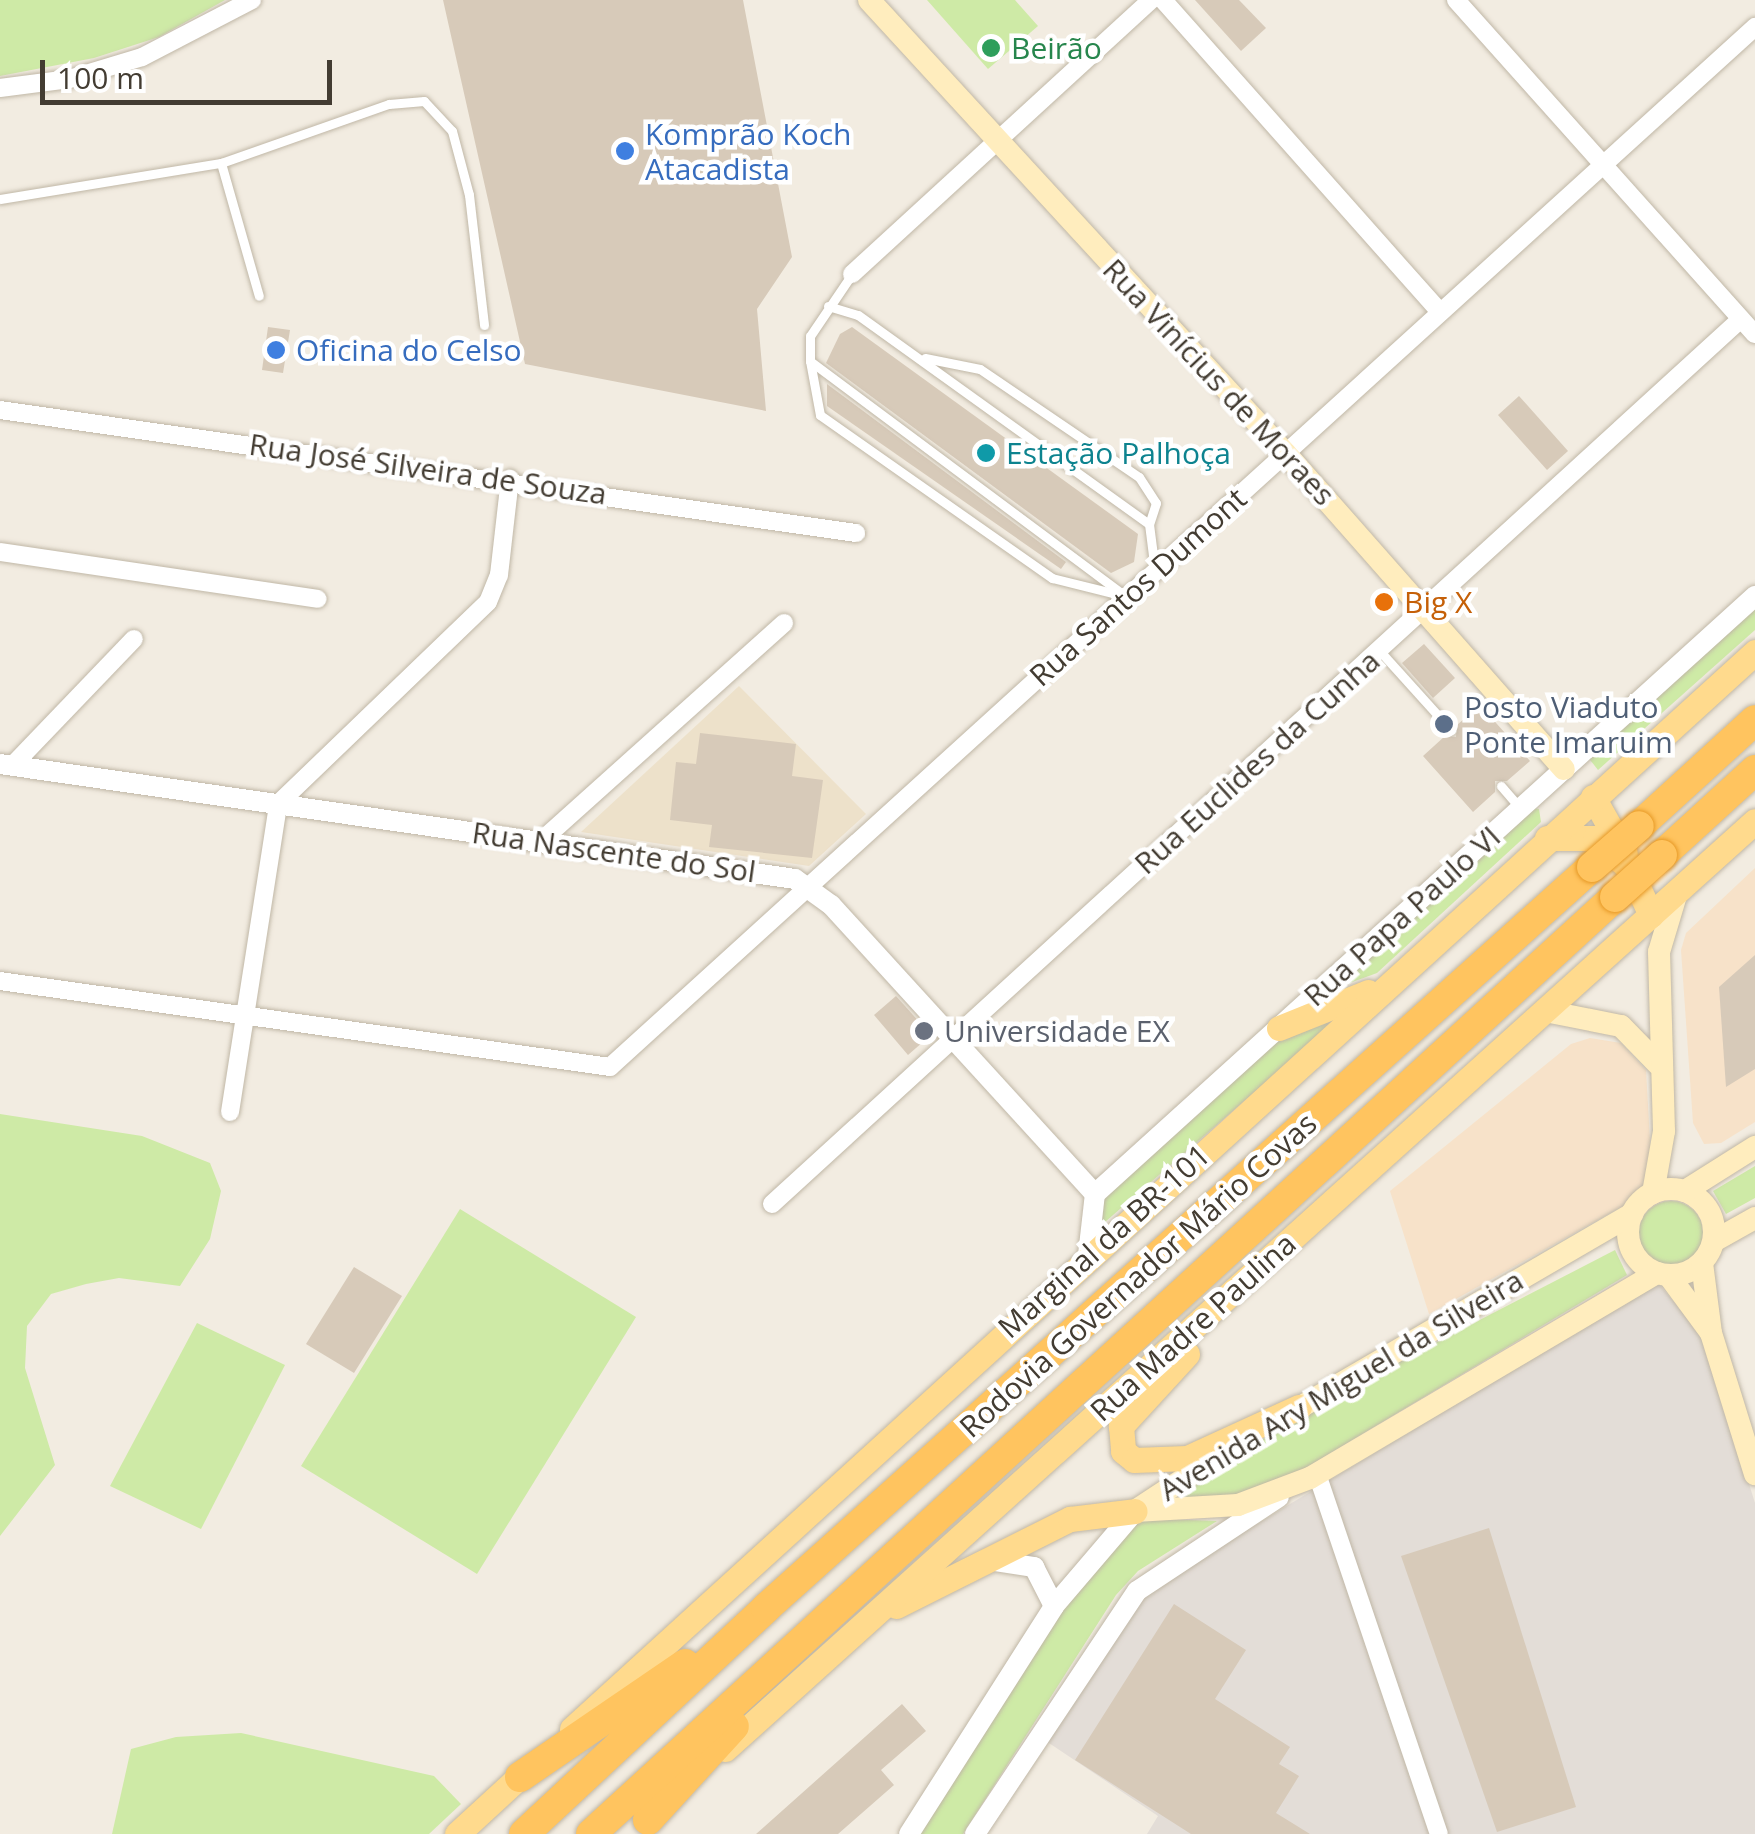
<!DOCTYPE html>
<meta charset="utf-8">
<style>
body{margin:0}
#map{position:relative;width:1755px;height:1834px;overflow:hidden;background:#f2ece1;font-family:"Open Sans",sans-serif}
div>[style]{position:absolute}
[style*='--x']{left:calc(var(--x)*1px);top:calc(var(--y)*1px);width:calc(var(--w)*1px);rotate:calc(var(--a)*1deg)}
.commercial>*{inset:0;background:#f7e2c9}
.industrial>*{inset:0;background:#e3ddd7}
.education>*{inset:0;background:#ede1ca}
.green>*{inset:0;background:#ceeaa6}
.round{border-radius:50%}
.building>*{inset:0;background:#d7cab9}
.roads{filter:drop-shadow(0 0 2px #c0b7a6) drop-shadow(0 0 2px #c0b7a6)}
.service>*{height:9px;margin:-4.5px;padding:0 4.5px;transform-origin:4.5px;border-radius:4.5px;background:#fff}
.minor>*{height:18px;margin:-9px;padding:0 9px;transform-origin:9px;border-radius:9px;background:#fff}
.tertiary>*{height:20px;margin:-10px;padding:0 10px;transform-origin:10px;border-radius:10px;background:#fff}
.secondary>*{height:22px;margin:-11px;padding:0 11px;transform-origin:11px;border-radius:11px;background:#ffedbe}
.secondary>.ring{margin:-11px;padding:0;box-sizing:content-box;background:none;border:22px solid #ffedbe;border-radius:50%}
.primary>*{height:25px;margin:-12.5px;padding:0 12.5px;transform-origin:12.5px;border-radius:12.5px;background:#ffda8d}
.motorway>*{height:30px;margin:-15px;padding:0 15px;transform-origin:15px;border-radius:15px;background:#ffc45f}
.bridges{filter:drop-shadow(0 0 2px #e79926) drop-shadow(0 0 2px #e79926)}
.motorway-bridge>*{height:30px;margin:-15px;padding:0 15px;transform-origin:15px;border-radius:15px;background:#ffc45f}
.dots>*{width:28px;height:28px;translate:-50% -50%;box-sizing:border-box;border:5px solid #fff;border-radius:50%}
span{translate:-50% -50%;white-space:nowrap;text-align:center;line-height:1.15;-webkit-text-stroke:9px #fff;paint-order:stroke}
.leisure-label{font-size:30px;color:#27864d}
.left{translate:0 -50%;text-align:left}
.shop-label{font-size:30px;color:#366cbe}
.street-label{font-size:30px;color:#433c32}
.culture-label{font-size:30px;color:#0d838f}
.food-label{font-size:30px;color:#c56008}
.service-label{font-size:30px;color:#4e5e75}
.worship-label{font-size:30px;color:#5b616d}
.scale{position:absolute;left:40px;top:60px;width:292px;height:45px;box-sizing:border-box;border:5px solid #433c32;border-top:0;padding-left:12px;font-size:30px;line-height:35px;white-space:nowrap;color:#433c32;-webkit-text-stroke:8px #fff;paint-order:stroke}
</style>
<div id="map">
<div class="commercial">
<i style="clip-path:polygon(1755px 868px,1755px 1122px,1721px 1143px,1704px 1144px,1693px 1123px,1681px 950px,1686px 933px)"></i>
<i style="clip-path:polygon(1590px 1038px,1621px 1043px,1646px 1070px,1651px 1158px,1643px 1185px,1623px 1206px,1429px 1314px,1390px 1191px,1571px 1044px)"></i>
</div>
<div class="industrial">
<i style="clip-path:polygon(1658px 1283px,1703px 1337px,1755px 1503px,1755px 1834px,1147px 1834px,1158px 1816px,1046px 1741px,1124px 1622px,1157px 1584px)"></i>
</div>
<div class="education">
<i style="clip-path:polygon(739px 686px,866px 814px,809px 866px,581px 832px)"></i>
</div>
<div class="green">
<i style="clip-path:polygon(0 0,225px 0,159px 37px,94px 58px,0 76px)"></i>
<i style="clip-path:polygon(927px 0,1015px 0,1038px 26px,988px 69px)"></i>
<i style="clip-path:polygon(1755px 604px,1755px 630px,1598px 770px,1587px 756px)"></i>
<i style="clip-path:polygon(1528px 807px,1539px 809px,1541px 822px,1377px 973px,1325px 992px)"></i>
<i style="clip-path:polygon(1344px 1014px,1097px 1229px,1104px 1193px,1279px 1040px)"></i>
<i style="clip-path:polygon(0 1114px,142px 1136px,210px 1163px,221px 1191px,210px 1239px,180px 1286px,119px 1278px,86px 1284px,51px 1294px,27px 1326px,25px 1368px,55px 1465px,0 1536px)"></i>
<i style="clip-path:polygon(1755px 1166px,1755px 1198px,1726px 1214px,1713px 1191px)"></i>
<i class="round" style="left:1639px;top:1201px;width:64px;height:64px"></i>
<i style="clip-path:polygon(460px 1209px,636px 1317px,477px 1574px,301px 1466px)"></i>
<i style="clip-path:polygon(1615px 1250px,1627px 1275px,1304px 1469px,1258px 1493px,1150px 1506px,1358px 1383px)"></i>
<i style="clip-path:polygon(197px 1323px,285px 1365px,201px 1529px,110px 1486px)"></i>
<i style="clip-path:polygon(1134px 1518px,1217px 1521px,1138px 1571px,1116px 1595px,963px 1834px,916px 1834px,1042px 1635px)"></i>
<i style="clip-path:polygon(241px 1733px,434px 1776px,461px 1804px,429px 1834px,112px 1834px,131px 1749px,176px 1737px)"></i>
</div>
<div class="building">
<i style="clip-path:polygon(443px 0,743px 0,792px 257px,757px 309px,766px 411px,525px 364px)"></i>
<i style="clip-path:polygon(1195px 0,1239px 0,1266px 28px,1241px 51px)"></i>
<i style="clip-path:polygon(268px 327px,290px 330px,283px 373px,262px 370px)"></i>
<i style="clip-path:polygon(852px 327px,1138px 534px,1134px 562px,1111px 573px,826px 363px,840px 334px)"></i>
<i style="clip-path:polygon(827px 384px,1066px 562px,1061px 569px,827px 406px)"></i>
<i style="clip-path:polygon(1519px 396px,1568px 451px,1547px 470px,1498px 415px)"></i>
<i style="clip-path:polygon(1424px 644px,1455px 678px,1433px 698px,1402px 663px)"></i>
<i style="clip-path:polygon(1480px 705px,1530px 761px,1507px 781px,1495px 781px,1495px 792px,1473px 812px,1423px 756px,1445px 736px,1456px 737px,1457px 725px)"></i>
<i style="clip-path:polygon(700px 733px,796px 744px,792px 776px,823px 780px,812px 858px,709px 847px,712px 825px,670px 820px,676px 762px,696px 764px)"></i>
<i style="clip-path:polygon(1755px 955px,1755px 1069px,1726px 1087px,1719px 987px)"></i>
<i style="clip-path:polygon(896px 996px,931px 1035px,908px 1055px,874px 1015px)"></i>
<i style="clip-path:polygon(354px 1267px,402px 1296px,354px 1373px,306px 1344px)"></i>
<i style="clip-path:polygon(1489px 1528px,1576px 1807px,1497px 1832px,1401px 1556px)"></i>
<i style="clip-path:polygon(1174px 1604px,1246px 1650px,1215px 1699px,1290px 1747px,1279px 1764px,1299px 1776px,1276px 1813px,1310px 1834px,1191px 1834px,1075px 1760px)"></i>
<i style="clip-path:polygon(902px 1704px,926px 1731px,881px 1770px,894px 1785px,838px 1834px,756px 1834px)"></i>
</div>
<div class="roads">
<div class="service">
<i style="--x:221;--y:163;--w:138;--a:74.1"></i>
<i style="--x:0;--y:199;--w:224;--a:-9.3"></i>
<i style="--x:221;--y:163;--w:178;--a:-19.4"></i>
<i style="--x:389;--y:104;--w:35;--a:-5"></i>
<i style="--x:424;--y:101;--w:41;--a:47"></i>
<i style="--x:452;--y:131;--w:66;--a:75.1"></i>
<i style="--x:469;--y:195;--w:131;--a:83.4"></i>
<i style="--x:852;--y:274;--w:75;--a:124.1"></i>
<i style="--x:810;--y:336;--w:25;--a:90"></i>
<i style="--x:810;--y:361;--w:395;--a:36.7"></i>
<i style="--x:828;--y:306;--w:31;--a:17"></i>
<i style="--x:858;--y:315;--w:358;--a:35.7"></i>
<i style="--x:1149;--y:524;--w:47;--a:82.7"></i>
<i style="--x:925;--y:358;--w:56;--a:11.3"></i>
<i style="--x:980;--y:369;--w:192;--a:34.2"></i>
<i style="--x:1139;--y:477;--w:31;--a:57"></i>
<i style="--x:1156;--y:503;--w:22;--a:108"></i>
<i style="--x:810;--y:361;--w:55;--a:79.5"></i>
<i style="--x:820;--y:415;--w:284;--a:35.1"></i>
<i style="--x:1052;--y:578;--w:70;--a:14"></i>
<i style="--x:1379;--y:650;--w:108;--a:48"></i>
<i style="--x:1501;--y:786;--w:28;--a:49"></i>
</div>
<div class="minor">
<i style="--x:1163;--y:0;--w:417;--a:48.4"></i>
<i style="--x:1456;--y:0;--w:448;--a:48.2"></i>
<i style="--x:0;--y:88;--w:70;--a:-7.4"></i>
<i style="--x:69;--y:79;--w:76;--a:-16.8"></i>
<i style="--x:142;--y:57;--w:124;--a:-27.4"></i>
<i style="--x:852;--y:274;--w:406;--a:-42.5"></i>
<i style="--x:0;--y:410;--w:865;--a:8.18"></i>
<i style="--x:0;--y:552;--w:321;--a:8.4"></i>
<i style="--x:12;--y:766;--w:176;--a:-46.2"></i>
<i style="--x:540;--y:842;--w:328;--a:-41.9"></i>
<i style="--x:0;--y:981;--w:616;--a:8.02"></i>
<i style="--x:610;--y:1067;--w:1547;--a:-42.25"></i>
<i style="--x:230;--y:1112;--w:312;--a:-81.1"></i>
<i style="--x:278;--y:804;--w:291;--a:-43.9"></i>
<i style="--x:488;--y:602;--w:29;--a:-68"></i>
<i style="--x:499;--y:575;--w:97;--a:-83.5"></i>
<i style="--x:772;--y:1204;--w:1312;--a:-42.41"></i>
<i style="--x:1317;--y:1474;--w:380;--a:71.3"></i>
</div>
<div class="tertiary">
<i style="--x:0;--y:764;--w:803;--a:8.23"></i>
<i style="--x:795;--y:879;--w:44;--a:35.8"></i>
<i style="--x:831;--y:905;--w:391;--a:47.6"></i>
<i style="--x:1088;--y:1255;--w:61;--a:-83.5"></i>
<i style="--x:1095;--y:1194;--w:891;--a:-42.18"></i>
<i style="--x:989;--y:1560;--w:46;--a:8.8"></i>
<i style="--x:1034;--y:1567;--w:44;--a:62.9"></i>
<i style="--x:909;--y:1834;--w:270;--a:-57.5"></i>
<i style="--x:1054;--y:1606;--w:125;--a:-49.5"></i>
<i style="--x:975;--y:1834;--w:292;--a:-56.3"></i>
<i style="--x:1137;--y:1591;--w:170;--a:-33.5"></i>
</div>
<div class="secondary">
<i style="--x:869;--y:0;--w:616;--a:47.43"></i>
<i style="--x:1286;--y:454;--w:420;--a:48.6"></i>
<i style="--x:1545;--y:1011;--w:77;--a:11.2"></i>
<i style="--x:1621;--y:1026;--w:53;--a:45.8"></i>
<i class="ring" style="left:1628px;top:1189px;width:64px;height:64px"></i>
<i style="--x:1685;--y:1191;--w:83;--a:-32.2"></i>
<i style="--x:1653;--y:1193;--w:63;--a:-79.9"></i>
<i style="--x:1664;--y:1131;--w:179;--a:-91.6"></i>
<i style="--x:1659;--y:952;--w:63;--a:-73.3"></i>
<i style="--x:1714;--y:1241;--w:47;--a:-29.3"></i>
<i style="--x:1702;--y:1263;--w:71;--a:82.7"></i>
<i style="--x:1711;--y:1333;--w:148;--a:72.7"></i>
<i style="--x:1669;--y:1276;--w:67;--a:53.5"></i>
<i style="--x:1285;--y:1416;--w:402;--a:-30.2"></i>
<i style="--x:1135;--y:1511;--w:103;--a:-3.3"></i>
<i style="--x:1238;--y:1505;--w:77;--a:-20.6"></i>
<i style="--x:1310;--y:1478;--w:403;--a:-30.6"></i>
<i style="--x:1135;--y:1511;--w:111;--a:-33.3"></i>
</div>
<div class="primary">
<i style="--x:1593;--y:797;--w:65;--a:60.7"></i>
<i style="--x:1547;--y:838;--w:48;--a:0"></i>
<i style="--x:1595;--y:838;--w:45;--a:41.4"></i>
<i style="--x:1629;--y:868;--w:52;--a:64.9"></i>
<i style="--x:1279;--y:1028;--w:96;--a:-22"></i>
<i style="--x:1187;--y:1354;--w:98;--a:132.5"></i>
<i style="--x:1121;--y:1426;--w:25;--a:85"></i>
<i style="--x:1123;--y:1451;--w:14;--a:39"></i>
<i style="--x:1134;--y:1460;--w:53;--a:-2.2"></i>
<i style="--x:1187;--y:1458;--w:123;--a:-24.5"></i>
<i style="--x:896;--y:1606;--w:195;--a:-26.6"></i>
<i style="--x:1070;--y:1519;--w:65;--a:-7"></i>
<i style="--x:572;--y:1729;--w:1600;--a:-42.31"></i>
<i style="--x:725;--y:1749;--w:1386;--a:-42.02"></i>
<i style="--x:457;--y:1834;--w:100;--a:-42.6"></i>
</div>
<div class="motorway">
<i style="--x:1639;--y:826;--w:157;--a:-42.4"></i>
<i style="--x:1662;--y:855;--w:126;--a:-42.4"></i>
<i style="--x:520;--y:1777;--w:200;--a:-34.4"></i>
<i style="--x:648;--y:1820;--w:127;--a:-47.5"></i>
<i style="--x:524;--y:1834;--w:331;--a:-43"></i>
<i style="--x:766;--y:1608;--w:1110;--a:-41.9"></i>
<i style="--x:591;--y:1834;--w:1388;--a:-42.46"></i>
</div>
</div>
<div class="bridges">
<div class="motorway-bridge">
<i style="--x:1592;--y:867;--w:62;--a:-41.1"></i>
<i style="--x:1615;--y:897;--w:63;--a:-41.8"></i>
</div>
</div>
<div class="dots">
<i style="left:991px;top:48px;background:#2e9e5b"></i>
<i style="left:625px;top:151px;background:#3f7fe0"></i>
<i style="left:276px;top:350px;background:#3f7fe0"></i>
<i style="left:986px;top:453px;background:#0f9aa8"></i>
<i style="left:1384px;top:602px;background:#e8710a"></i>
<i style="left:1444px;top:724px;background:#5c6f8a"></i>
<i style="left:924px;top:1031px;background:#6b7280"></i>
</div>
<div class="leisure-label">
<span class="left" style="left:1011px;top:48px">Beirão</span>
</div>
<div class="shop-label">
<span class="left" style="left:645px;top:151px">Komprão Koch<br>Atacadista</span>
<span class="left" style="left:296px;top:350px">Oficina do Celso</span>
</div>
<div class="street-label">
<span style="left:1219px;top:382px;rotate:47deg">Rua Vinícius de Moraes</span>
<span style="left:428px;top:469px;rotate:8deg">Rua José Silveira de Souza</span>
<span style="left:1138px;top:587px;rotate:-42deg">Rua Santos Dumont</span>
<span style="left:1257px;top:762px;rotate:-42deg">Rua Euclides da Cunha</span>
<span style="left:614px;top:852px;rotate:8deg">Rua Nascente do Sol</span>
<span style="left:1402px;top:916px;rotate:-42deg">Rua Papa Paulo VI</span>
<span style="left:1104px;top:1241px;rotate:-42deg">Marginal da BR-101</span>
<span style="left:1138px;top:1275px;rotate:-42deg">Rodovia Governador Mário Covas</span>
<span style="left:1193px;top:1327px;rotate:-42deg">Rua Madre Paulina</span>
<span style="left:1341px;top:1385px;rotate:-31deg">Avenida Ary Miguel da Silveira</span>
</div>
<div class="culture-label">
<span class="left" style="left:1006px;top:453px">Estação Palhoça</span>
</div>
<div class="food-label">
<span class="left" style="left:1404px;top:602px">Big X</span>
</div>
<div class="service-label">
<span class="left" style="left:1464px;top:724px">Posto Viaduto<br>Ponte Imaruim</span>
</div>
<div class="worship-label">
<span class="left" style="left:944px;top:1031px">Universidade EX</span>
</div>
<div class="scale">100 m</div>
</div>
